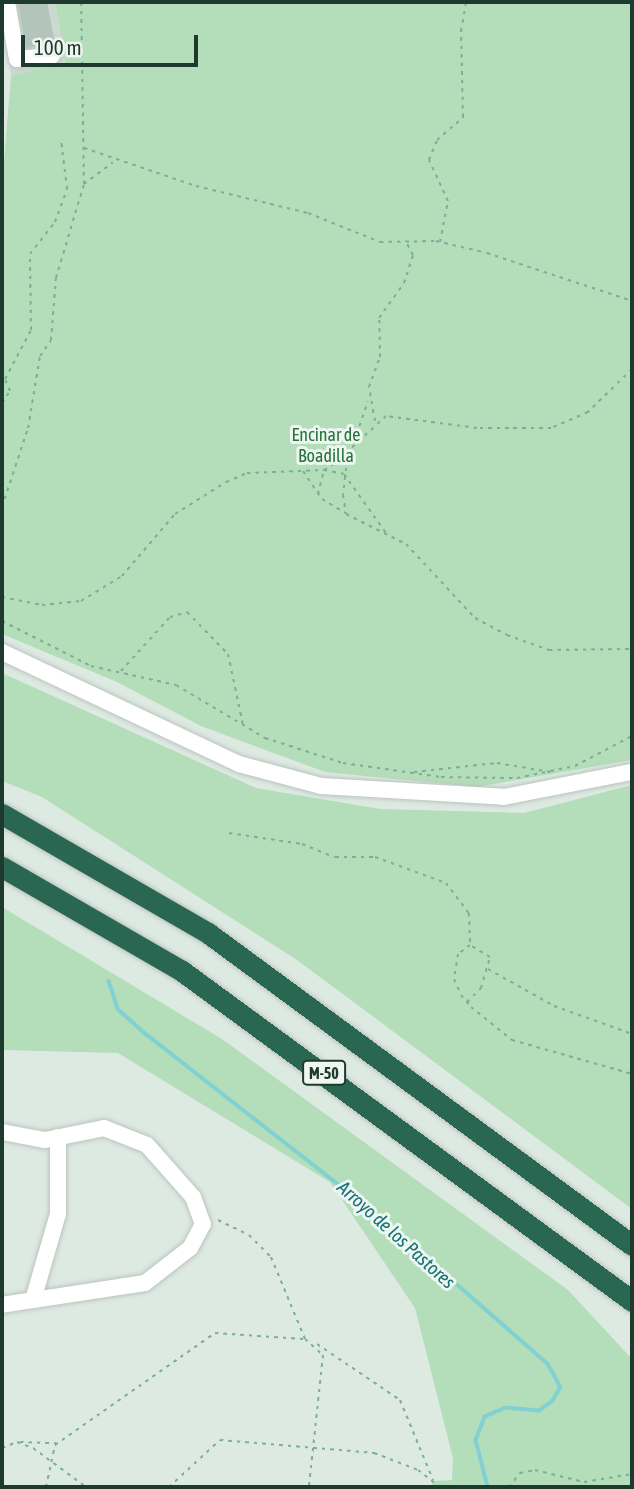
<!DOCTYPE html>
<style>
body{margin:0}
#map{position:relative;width:634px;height:1489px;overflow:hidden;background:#ddeae2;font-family:"Asap Condensed",sans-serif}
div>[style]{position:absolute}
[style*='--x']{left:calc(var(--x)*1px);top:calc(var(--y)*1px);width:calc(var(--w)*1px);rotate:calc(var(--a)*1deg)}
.built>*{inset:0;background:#cbd9d1}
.green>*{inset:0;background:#b4ddb9}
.stream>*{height:3.5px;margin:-1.75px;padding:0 1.75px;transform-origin:1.75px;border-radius:1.75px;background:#81d1d3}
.building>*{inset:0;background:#b2c4bb}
.path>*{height:2px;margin-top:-1px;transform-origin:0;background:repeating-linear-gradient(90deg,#7baf98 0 3.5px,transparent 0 8.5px)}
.roads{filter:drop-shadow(0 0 2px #bcc4c0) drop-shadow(0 0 2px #bcc4c0)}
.minor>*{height:16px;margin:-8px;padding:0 8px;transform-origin:8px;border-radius:8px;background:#fff}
.highway>*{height:21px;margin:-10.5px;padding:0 10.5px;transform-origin:10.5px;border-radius:10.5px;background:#296752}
span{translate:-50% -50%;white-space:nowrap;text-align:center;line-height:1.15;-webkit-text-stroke:6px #edf6f0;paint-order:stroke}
.shield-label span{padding:2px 5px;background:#edf6f0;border:2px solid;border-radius:5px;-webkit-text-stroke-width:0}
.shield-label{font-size:16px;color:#1e392e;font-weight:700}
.park-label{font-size:18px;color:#27723a}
.water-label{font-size:19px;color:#167377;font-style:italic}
.frame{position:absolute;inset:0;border:4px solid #1e392e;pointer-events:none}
.scale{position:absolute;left:21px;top:35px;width:177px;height:32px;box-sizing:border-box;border:4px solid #1e392e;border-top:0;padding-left:9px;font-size:21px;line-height:24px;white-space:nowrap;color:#1e392e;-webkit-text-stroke:5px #edf6f0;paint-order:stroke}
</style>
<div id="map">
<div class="built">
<i style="clip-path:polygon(3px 2px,55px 2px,66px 62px,11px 76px)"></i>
</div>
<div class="green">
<i style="clip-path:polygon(55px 2px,632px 2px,632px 760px,477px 787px,325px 772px,201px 726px,117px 682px,2px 634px,2px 186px,11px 76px,66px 62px)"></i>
<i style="clip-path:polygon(2px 673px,256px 788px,380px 809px,524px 813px,632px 785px,632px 1209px,297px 960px,42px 797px,2px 781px)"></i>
<i style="clip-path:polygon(2px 907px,222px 1039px,568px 1290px,632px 1359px,632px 1487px,431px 1487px,433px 1481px,452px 1480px,453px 1458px,415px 1308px,330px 1182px,118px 1053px,2px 1050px)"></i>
</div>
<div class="stream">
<i style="--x:109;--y:981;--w:29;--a:72"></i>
<i style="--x:118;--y:1009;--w:38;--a:42"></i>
<i style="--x:146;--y:1034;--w:296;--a:38"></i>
<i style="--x:379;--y:1216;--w:225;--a:41.2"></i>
<i style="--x:548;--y:1364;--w:26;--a:61"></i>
<i style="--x:561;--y:1387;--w:16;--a:120"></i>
<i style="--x:553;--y:1401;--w:17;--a:144"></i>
<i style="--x:539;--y:1411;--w:33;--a:-175"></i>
<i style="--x:506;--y:1408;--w:23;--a:157"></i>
<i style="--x:485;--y:1417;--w:25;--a:111"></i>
<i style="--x:476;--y:1440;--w:49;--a:75.7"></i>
</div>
<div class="building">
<i style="clip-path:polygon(18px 2px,47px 2px,55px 44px,26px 48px)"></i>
</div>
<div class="path">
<i style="--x:84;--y:148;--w:118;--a:18.7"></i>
<i style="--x:196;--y:186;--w:115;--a:13.6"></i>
<i style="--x:308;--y:213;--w:78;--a:21.9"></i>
<i style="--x:380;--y:242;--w:56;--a:-1"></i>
<i style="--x:436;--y:241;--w:52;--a:13.2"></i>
<i style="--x:487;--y:253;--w:153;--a:18.3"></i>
<i style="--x:84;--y:184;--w:36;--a:-37"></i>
<i style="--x:440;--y:242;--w:42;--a:-79"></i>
<i style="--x:448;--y:201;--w:45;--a:-114.9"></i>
<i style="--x:429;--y:160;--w:22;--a:-68"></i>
<i style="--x:437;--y:140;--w:35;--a:-41"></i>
<i style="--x:463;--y:117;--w:86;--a:-91.3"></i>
<i style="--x:461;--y:31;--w:29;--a:-80"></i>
<i style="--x:632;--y:369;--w:62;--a:135.7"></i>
<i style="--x:588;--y:412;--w:40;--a:156.6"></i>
<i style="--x:551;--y:428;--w:74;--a:180"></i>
<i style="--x:477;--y:428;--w:92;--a:-172.5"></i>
<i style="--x:386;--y:416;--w:52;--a:137.4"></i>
<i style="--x:348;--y:451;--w:44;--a:96.5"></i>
<i style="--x:343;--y:495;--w:19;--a:81"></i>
<i style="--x:346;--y:514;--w:67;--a:26.6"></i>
<i style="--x:406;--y:544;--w:101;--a:47"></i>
<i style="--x:475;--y:618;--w:36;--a:28"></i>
<i style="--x:507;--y:635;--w:45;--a:19.7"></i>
<i style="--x:549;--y:650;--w:83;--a:-0.7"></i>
<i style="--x:2;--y:403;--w:14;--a:-56"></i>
<i style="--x:10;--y:391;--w:13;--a:-113"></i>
<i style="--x:5;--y:379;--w:55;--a:-62"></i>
<i style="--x:31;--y:330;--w:76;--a:-90.8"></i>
<i style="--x:30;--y:254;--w:41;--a:-52"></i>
<i style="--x:55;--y:222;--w:35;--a:-70"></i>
<i style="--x:67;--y:189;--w:50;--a:-96.8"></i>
<i style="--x:2;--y:408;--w:10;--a:90"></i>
<i style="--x:375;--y:421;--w:35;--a:-100"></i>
<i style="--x:369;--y:387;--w:32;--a:-70"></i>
<i style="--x:380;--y:357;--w:39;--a:-91"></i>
<i style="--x:379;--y:318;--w:43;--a:-54.5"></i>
<i style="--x:404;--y:283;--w:29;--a:-72"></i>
<i style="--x:413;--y:255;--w:15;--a:-118"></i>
<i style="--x:354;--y:442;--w:43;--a:-71.1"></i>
<i style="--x:303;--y:471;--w:34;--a:56"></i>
<i style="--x:322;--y:499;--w:27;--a:31"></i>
<i style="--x:318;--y:494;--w:25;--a:-76"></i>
<i style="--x:324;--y:470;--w:20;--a:11"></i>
<i style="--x:344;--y:474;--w:72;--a:54.6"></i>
<i style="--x:2;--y:507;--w:83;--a:-71.8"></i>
<i style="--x:28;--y:428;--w:73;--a:-80.5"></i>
<i style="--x:40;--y:356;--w:19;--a:-55"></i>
<i style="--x:51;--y:340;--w:62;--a:-85.4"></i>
<i style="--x:56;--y:278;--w:98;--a:-73.4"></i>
<i style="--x:84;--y:184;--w:182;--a:-90.9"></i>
<i style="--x:2;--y:597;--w:41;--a:11.3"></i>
<i style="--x:42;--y:605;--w:39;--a:-6"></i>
<i style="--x:81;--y:601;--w:48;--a:-31.4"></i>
<i style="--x:122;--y:576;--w:82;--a:-49.5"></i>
<i style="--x:175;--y:514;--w:60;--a:-32.1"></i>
<i style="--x:226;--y:482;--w:23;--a:-23"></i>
<i style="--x:247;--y:473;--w:77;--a:-2.2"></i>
<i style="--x:324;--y:470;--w:27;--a:-31"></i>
<i style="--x:2;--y:621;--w:100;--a:26.8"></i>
<i style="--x:91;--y:666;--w:87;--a:12.6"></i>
<i style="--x:176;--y:685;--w:104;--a:30.8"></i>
<i style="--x:265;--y:738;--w:82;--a:17.8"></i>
<i style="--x:343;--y:763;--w:99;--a:8.1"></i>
<i style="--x:441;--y:777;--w:76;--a:0.8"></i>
<i style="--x:517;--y:778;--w:59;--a:-11.7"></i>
<i style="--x:575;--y:766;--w:64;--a:-27.8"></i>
<i style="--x:121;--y:671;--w:73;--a:-47.8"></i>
<i style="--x:170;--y:617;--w:18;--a:-16"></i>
<i style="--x:187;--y:612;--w:59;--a:45.7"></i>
<i style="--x:228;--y:654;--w:73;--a:78.1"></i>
<i style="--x:414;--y:772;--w:83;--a:-6.2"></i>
<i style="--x:497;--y:763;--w:54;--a:9.6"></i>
<i style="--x:229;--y:833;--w:74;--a:8.6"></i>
<i style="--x:302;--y:844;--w:35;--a:22"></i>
<i style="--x:335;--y:857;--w:40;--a:0"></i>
<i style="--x:375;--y:857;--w:76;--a:20.1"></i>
<i style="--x:446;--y:883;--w:38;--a:53"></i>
<i style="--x:469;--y:913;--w:31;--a:88"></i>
<i style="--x:488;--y:969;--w:76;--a:29.3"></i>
<i style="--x:554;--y:1006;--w:83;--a:19.7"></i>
<i style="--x:467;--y:1002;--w:20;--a:-45"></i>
<i style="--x:481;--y:988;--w:32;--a:-74"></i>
<i style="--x:490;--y:957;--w:23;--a:-149"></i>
<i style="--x:470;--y:945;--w:15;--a:143"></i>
<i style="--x:458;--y:954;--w:25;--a:99"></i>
<i style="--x:454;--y:979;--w:17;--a:66"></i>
<i style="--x:461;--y:995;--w:16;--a:50"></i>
<i style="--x:471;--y:1007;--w:53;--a:38.8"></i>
<i style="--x:512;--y:1040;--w:125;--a:15.8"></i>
<i style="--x:218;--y:1220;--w:34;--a:26"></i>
<i style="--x:249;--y:1235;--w:31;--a:45"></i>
<i style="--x:271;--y:1257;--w:89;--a:67.5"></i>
<i style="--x:305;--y:1339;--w:24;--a:42"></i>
<i style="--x:323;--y:1355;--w:133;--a:96.1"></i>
<i style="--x:317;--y:1344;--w:100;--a:34"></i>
<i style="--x:400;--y:1400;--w:87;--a:67.6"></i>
<i style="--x:20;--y:1442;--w:36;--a:2"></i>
<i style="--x:2;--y:1448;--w:16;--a:-22"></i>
<i style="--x:17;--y:1442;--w:17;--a:21"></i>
<i style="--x:33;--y:1448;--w:66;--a:36.3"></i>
<i style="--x:46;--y:1487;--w:43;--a:-77.9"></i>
<i style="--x:55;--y:1445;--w:195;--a:-35"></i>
<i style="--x:215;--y:1333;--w:89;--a:3.9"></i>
<i style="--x:169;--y:1487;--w:69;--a:-42.7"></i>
<i style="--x:220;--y:1440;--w:155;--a:4.8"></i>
<i style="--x:374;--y:1453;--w:47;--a:21.1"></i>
<i style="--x:418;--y:1470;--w:28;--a:38"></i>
<i style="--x:509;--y:1487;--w:18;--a:-52"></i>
<i style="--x:520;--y:1473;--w:15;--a:-11"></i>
<i style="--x:535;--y:1470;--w:50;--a:13.8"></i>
<i style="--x:584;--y:1482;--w:49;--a:-9.5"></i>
</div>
<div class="roads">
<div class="minor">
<i style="--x:7;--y:2;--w:58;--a:80"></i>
<i style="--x:17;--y:59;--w:35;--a:-5"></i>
<i style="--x:2;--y:652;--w:262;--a:25.3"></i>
<i style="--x:239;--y:764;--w:85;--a:15"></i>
<i style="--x:321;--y:786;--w:183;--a:3.4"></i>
<i style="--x:504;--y:797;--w:130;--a:-11.1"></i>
<i style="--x:2;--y:1132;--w:44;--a:10.5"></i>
<i style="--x:45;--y:1140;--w:60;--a:-11.5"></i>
<i style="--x:104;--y:1128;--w:46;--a:21.6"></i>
<i style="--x:147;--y:1145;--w:69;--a:48.5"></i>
<i style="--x:193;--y:1197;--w:29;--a:70"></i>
<i style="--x:203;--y:1224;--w:27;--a:118"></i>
<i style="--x:190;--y:1248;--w:57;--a:142.1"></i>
<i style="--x:145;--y:1283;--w:145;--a:171.3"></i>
<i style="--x:33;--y:1300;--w:90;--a:-73.8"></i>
<i style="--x:58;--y:1214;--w:77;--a:-90"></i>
</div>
<div class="highway">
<i style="--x:2;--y:814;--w:238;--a:30"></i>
<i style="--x:208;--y:933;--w:526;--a:36.35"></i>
<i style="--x:2;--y:867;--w:208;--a:30"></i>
<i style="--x:182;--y:971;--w:558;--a:36.25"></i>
</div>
</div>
<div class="shield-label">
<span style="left:324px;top:1073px">M-50</span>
</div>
<div class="park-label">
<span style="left:326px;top:446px">Encinar de<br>Boadilla</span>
</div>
<div class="water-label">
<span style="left:396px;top:1235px;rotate:42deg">Arroyo de los Pastores</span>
</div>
<div class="frame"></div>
<div class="scale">100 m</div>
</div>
